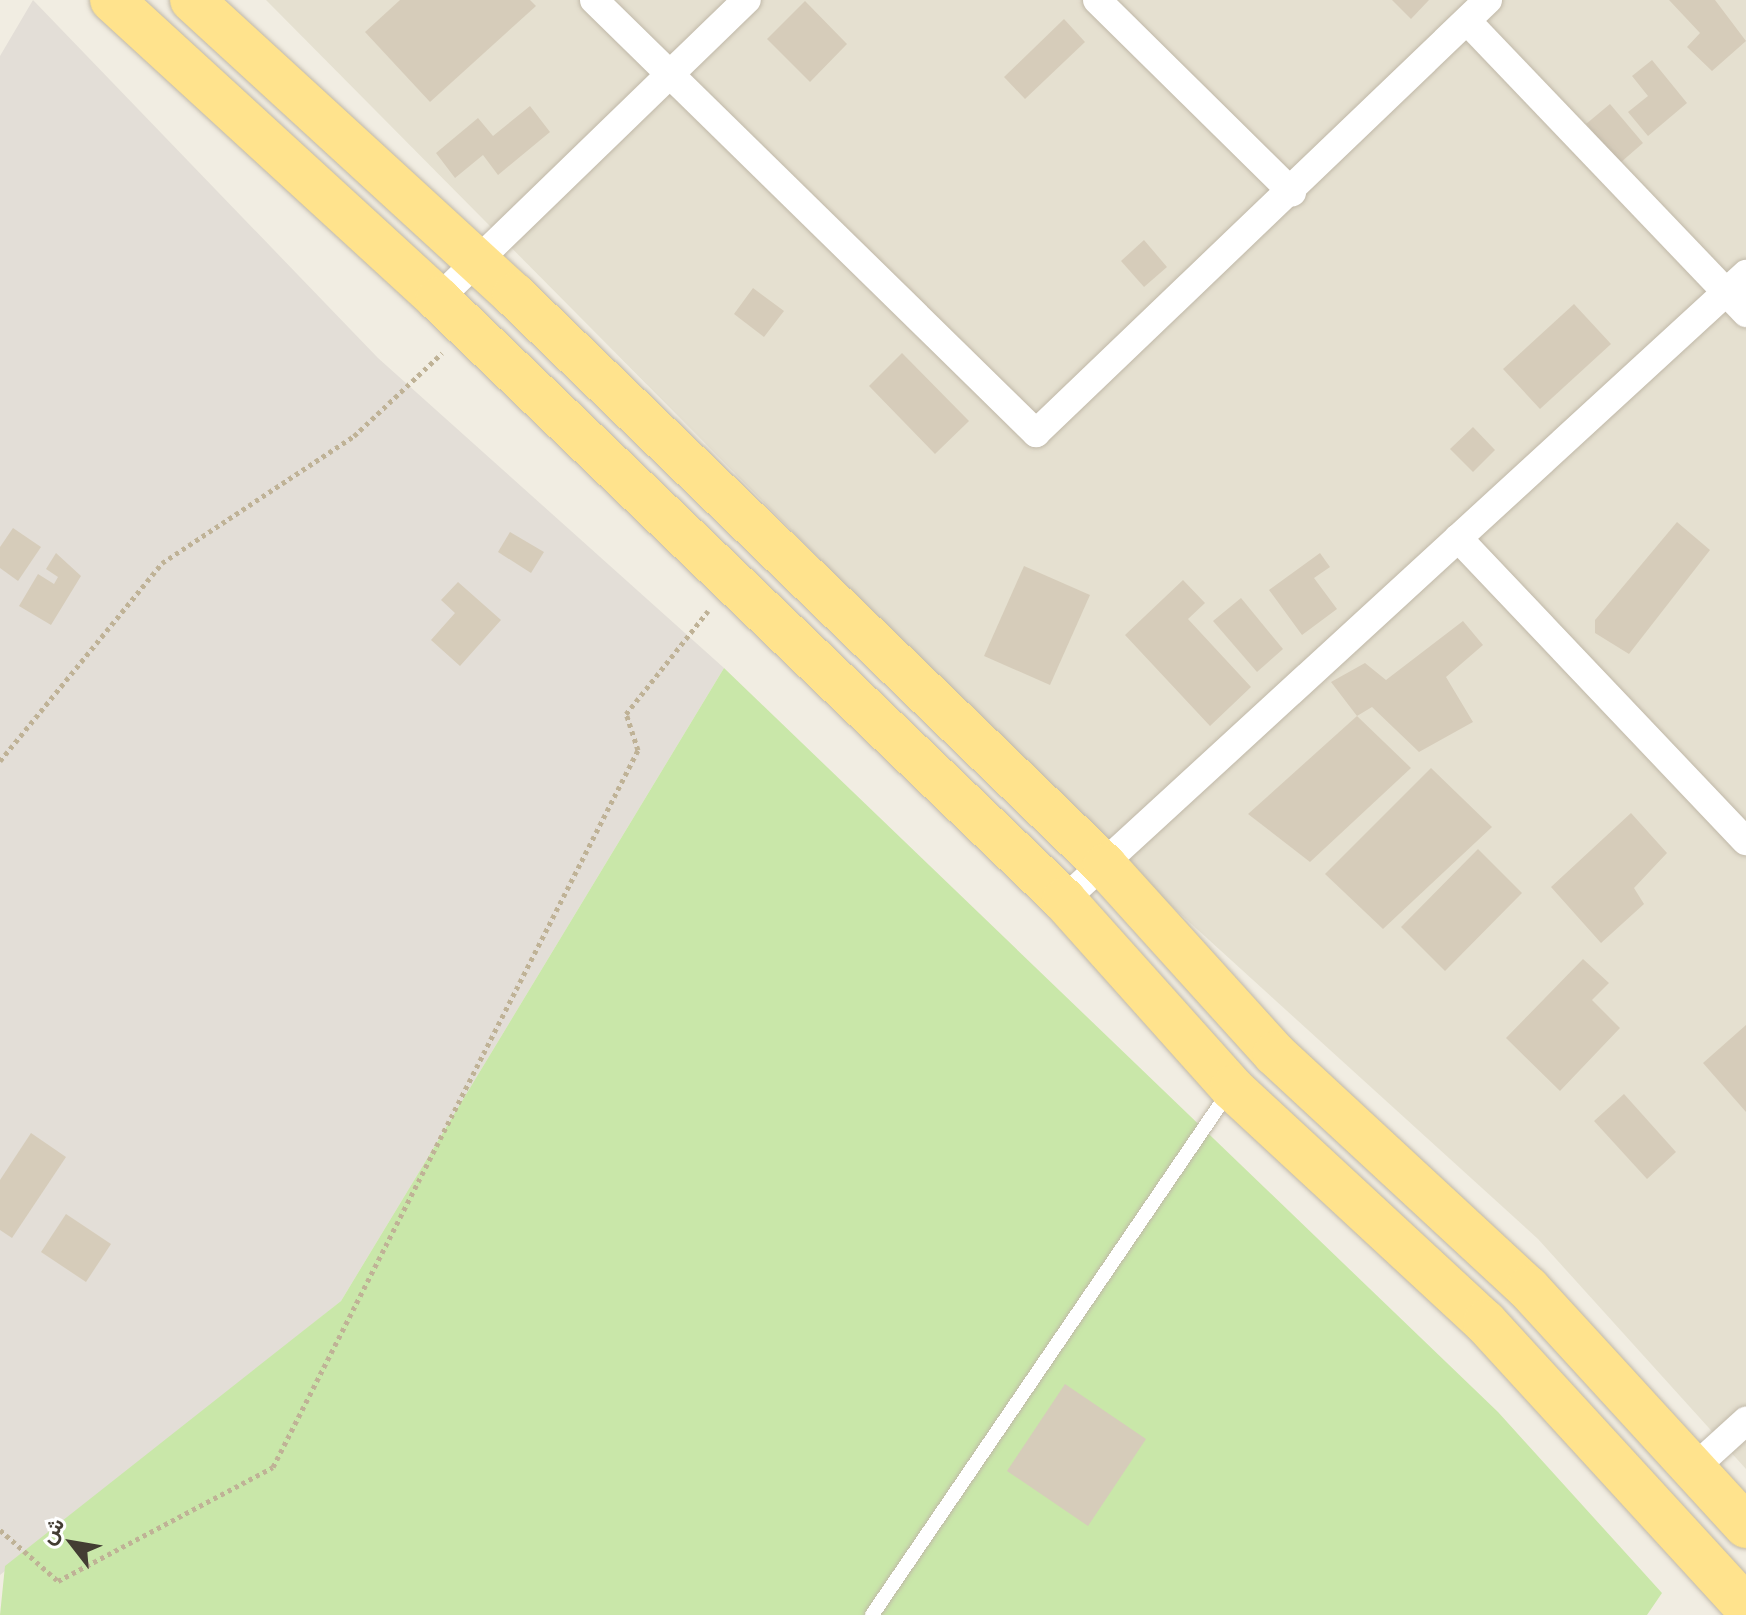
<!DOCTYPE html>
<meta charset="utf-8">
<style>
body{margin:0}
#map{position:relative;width:1746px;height:1615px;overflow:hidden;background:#f1ede2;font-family:"IBM Plex Sans",Vazirmatn,sans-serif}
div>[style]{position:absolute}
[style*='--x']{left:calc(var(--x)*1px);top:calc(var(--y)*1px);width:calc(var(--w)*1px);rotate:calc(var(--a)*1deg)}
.residential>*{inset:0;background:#e5e0d0}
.industrial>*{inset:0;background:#e3ded7}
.green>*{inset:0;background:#c9e7a9}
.building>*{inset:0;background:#d6ccba}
.path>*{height:5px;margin-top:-2.5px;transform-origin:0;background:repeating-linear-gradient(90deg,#bfb296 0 4px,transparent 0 8px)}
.roads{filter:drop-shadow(0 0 2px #c0b8a8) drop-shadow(0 0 2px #c0b8a8)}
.lane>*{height:14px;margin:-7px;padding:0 7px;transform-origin:7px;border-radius:7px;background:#fff}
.street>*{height:28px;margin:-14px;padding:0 14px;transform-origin:14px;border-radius:14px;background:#fff}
.primary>*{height:44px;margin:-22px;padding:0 22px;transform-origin:22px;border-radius:22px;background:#ffe38d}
span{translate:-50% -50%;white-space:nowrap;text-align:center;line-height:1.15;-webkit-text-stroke:6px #fff;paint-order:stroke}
.north{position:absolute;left:32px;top:1503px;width:80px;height:80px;-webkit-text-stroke:6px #fff;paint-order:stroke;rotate:301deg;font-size:22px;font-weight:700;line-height:32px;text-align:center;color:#433d33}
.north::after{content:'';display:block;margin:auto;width:28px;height:36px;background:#433d33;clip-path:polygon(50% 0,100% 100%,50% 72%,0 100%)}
</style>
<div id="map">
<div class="residential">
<i style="clip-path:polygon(266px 0,1746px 0,1746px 1469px,1538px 1239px,1089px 831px)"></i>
</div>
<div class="industrial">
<i style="clip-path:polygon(33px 0,378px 358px,724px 668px,341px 1301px,0 1575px,0 56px)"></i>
</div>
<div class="green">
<i style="clip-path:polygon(724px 668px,1498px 1412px,1662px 1593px,1647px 1615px,0 1615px,5px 1566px,341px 1301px)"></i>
</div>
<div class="building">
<i style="clip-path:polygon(400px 0,530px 0,536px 6px,430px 102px,365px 32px)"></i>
<i style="clip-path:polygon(1392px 0,1429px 0,1411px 19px)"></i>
<i style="clip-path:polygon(1669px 0,1715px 0,1746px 41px,1712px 71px,1687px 47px,1700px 33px)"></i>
<i style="clip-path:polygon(805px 1px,847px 44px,810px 82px,767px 39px)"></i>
<i style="clip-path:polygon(1064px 19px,1085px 42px,1025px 99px,1004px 77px)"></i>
<i style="clip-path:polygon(1652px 60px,1687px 103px,1648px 136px,1628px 112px,1648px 96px,1632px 76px)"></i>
<i style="clip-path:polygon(1610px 104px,1643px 143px,1620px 163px,1586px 124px)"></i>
<i style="clip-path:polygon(530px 106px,550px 132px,498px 175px,483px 155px,455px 178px,436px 153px,478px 118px,493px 136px)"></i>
<i style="clip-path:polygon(1144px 240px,1167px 267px,1144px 287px,1121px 261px)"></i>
<i style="clip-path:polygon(753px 288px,784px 311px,764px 337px,734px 314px)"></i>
<i style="clip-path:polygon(1574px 304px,1611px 344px,1540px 409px,1503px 369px)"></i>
<i style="clip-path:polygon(902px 353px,969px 421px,935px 454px,869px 386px)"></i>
<i style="clip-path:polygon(1473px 427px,1495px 450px,1473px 472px,1450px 449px)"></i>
<i style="clip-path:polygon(1677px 522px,1710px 550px,1629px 654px,1595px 633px,1595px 620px)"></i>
<i style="clip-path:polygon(13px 528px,41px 547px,18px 581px,0 568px,0 547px)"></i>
<i style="clip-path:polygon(510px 532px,544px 552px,531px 573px,498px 552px)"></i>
<i style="clip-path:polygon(56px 553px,81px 576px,51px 625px,19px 606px,38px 574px,54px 584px,58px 577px,46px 569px)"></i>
<i style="clip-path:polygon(1320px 553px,1330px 567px,1314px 578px,1337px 609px,1302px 635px,1269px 590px)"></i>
<i style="clip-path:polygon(1024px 566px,1090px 595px,1050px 685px,984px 656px)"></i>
<i style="clip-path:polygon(1183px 580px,1205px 603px,1188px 619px,1251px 687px,1210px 726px,1125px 635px)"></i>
<i style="clip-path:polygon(458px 582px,501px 620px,460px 666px,431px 640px,455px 613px,441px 600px)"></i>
<i style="clip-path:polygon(1241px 598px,1283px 649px,1257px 672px,1213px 621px)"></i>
<i style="clip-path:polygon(1463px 621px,1483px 645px,1446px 677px,1473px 722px,1419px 752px,1372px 707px,1357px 716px,1331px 682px,1365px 663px,1386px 680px)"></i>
<i style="clip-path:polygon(1357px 716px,1411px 768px,1310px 862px,1248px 814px)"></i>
<i style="clip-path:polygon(1431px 768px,1492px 827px,1383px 929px,1325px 874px)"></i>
<i style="clip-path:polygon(1631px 813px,1667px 853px,1634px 888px,1644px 904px,1601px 943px,1551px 887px)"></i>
<i style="clip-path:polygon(1478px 849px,1522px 893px,1445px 971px,1401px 927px)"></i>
<i style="clip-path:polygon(1583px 959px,1609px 983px,1592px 1000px,1620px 1028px,1560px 1091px,1506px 1038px)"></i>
<i style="clip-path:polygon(1746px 1025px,1746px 1112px,1703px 1063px)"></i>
<i style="clip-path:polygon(1624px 1094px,1676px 1152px,1647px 1179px,1594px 1121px)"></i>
<i style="clip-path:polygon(31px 1133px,66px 1157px,12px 1238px,0 1230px,0 1180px)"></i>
<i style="clip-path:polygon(66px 1214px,111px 1244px,86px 1282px,41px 1252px)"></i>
<i style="clip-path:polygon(1065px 1384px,1146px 1439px,1088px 1526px,1007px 1471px)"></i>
</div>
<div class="path">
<i style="--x:0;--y:761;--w:256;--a:-50.7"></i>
<i style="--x:162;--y:563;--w:230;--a:-33.5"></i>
<i style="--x:354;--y:436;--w:121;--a:-43.3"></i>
<i style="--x:0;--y:1530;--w:77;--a:41.3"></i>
<i style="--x:58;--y:1581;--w:243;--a:-27.9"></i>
<i style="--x:273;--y:1467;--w:805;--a:-63.02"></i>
<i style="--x:638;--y:750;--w:38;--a:-108"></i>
<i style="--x:626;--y:714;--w:132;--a:-51.5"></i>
</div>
<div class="roads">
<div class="lane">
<i style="--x:872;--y:1615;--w:635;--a:-55.71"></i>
</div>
<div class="street">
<i style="--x:594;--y:0;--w:619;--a:44.41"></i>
<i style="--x:1036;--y:433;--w:626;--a:-43.77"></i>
<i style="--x:1097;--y:0;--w:274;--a:44.6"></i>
<i style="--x:1467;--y:21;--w:404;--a:46.3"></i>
<i style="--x:438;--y:299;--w:430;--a:-44.1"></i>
<i style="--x:1458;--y:538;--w:418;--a:46.5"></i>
<i style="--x:1064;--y:900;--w:926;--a:-42.55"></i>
<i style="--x:1693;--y:1469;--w:72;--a:-42.2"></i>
</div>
<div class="primary">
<i style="--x:112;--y:0;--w:442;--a:42.5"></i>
<i style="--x:438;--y:299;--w:868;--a:43.83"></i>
<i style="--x:1064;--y:900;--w:252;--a:48.2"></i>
<i style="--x:1232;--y:1088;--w:345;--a:42.8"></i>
<i style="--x:1485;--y:1322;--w:386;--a:47.5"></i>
<i style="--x:192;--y:0;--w:437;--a:42.5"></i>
<i style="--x:514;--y:295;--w:822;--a:44.01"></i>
<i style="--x:1105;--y:866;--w:253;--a:47.9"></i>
<i style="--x:1275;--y:1054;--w:345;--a:42.8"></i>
<i style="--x:1528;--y:1288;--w:323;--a:47.5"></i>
</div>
</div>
<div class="north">ش</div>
</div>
